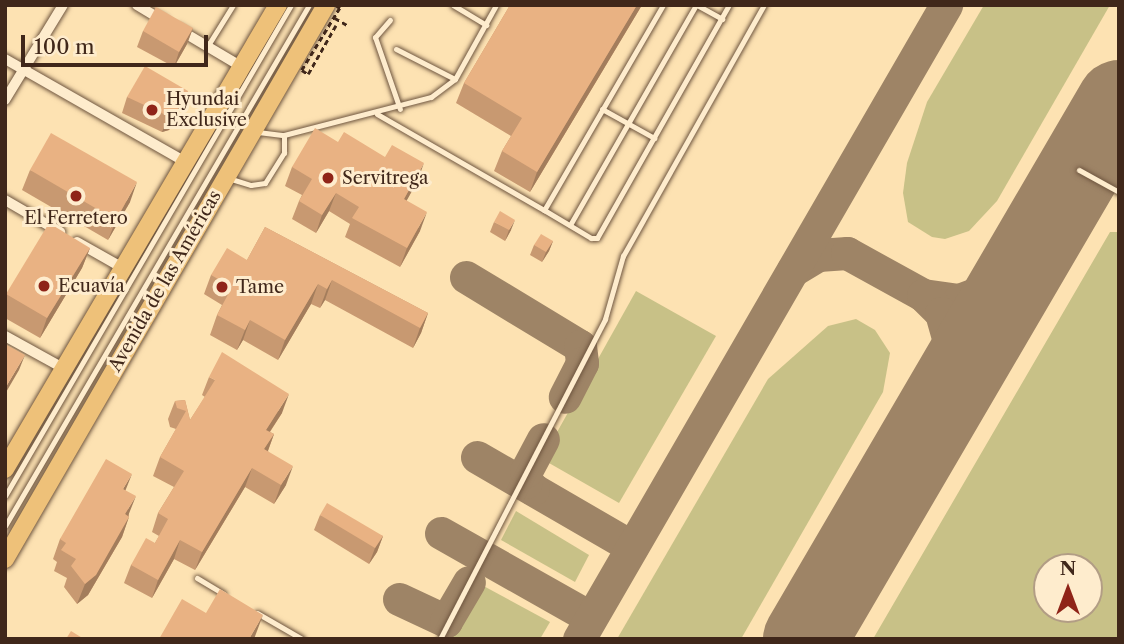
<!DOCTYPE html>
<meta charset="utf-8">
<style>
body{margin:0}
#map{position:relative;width:1124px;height:644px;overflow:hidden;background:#fde2b2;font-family:"Libre Caslon Text",serif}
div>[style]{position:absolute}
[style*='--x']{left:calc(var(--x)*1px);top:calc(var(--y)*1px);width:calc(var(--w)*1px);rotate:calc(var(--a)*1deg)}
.green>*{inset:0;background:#c8c187}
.taxiway>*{height:33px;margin:-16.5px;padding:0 16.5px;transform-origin:16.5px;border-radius:16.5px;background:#9e8466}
.runway>*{height:84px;margin:-42px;padding:0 42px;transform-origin:42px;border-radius:42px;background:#9e8466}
.path>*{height:2.5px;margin-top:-1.25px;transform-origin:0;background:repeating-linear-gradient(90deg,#40271a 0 5px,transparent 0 8.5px)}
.roads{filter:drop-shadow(0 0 2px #6f5640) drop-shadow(0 0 2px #6f5640)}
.service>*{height:5px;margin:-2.5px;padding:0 2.5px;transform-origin:2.5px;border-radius:2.5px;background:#feeccd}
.minor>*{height:10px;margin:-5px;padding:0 5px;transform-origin:5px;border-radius:5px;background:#feeccd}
.primary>*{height:18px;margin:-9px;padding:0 9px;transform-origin:9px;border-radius:9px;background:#eec179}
.path-bridge>*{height:2.5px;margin-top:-1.25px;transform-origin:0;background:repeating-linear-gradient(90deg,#40271a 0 5px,transparent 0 8.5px)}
.wall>*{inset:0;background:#c89971}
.shaded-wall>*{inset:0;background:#a37d5c}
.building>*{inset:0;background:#e9b283}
.dots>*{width:19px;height:19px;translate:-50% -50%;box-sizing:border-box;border:4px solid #feeccd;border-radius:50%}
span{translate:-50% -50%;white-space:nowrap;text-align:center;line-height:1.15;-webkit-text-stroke:6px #feeccd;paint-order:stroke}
.poi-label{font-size:18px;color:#40271a}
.left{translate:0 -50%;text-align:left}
.street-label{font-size:18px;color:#40271a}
.frame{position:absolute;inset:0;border:7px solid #40271a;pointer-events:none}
.north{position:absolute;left:1033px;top:553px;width:70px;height:70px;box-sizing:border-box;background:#feeccd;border:2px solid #b29d85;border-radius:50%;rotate:0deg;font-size:19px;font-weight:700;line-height:28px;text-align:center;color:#40271a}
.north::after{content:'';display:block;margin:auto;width:24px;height:32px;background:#8f2418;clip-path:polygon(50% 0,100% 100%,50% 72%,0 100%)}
.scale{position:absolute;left:21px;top:35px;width:187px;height:32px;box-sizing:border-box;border:4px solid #40271a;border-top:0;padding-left:9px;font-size:21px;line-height:24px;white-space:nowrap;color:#40271a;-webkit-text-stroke:5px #feeccd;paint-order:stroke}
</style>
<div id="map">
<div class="green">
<i style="clip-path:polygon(984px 5px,1110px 5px,997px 201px,969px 231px,945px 239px,932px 237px,908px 222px,903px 193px,907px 163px,927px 102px)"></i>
<i style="clip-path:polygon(evenodd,1110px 232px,1119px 232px,1119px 639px,873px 639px,1110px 232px,1089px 567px,1089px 609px,1047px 609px,1047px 567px,1089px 567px)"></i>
<i style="clip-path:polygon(636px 291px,716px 336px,619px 503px,542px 459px)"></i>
<i style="clip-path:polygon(856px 319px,875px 330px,890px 353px,883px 392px,741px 639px,617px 639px,768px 379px,828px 326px)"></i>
<i style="clip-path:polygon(516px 511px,589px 555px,575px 582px,501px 540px)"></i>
<i style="clip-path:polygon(478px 583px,550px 622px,540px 639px,449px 639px)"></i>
</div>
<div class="taxiway">
<i style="--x:1079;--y:170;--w:25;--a:-48"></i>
<i style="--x:1096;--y:151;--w:27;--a:-31"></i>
<i style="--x:793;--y:270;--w:29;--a:-31"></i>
<i style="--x:818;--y:255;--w:29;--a:-4"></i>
<i style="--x:847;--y:253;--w:87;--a:28.9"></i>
<i style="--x:923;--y:295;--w:36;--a:8"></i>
<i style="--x:959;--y:300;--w:43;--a:-20.6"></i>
<i style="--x:999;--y:285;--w:49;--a:-45.8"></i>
<i style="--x:466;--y:277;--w:133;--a:31.2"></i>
<i style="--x:580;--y:346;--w:17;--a:83"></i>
<i style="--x:582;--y:363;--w:38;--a:117"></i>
<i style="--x:923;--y:295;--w:25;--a:45"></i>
<i style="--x:941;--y:313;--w:41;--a:74.2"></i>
<i style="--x:952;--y:352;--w:56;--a:100.3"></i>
<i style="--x:477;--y:457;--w:179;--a:30.1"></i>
<i style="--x:533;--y:489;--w:10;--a:-135"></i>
<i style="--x:526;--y:482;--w:11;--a:-90"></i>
<i style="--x:526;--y:471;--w:36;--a:-62"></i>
<i style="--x:441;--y:533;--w:172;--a:29.5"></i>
<i style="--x:399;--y:599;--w:52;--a:25.1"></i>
<i style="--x:446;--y:621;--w:45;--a:-59.5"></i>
<i style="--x:579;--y:639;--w:733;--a:-59.93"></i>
</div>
<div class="runway">
<i style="--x:805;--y:639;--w:622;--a:-59.68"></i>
</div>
<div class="path">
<i style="--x:335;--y:18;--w:16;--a:30"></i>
</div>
<div class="roads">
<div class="service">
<i style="--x:453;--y:5;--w:39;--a:31"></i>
<i style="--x:663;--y:5;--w:237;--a:120.1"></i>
<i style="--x:544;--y:210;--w:55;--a:30.8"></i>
<i style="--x:591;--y:238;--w:6;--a:0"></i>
<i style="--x:597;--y:238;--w:268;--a:-60.5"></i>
<i style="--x:697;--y:5;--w:29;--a:29"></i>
<i style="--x:390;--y:20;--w:23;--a:131"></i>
<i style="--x:375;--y:37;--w:76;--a:70.9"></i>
<i style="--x:207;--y:47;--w:49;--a:-58.2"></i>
<i style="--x:396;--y:49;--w:66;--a:27"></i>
<i style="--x:602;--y:109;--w:60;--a:29.1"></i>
<i style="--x:377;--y:114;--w:193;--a:29.9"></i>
<i style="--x:258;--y:132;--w:26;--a:7"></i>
<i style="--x:284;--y:135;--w:152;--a:-14.5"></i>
<i style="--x:431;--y:97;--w:30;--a:-37"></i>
<i style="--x:455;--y:79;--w:85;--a:-61"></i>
<i style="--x:1079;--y:170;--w:46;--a:28.8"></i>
<i style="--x:228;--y:178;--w:24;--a:17"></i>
<i style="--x:251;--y:185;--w:14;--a:-8"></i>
<i style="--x:265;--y:183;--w:36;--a:-58"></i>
<i style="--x:284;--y:153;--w:18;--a:-90"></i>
<i style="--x:570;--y:225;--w:254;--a:-60.2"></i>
<i style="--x:5;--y:496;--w:568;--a:-59.78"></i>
<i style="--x:5;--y:526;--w:603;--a:-59.74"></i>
<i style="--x:197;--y:578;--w:31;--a:31"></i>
<i style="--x:257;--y:613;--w:52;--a:30"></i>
<i style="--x:440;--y:639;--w:360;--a:-62.7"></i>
<i style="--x:605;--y:319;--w:66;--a:-74.1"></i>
<i style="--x:623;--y:256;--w:288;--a:-60.7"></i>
</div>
<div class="minor">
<i style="--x:137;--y:5;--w:31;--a:31"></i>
<i style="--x:178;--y:29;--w:74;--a:30.7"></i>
<i style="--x:5;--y:59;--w:206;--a:29.7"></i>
<i style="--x:5;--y:100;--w:111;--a:-58.6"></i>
<i style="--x:5;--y:200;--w:64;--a:30.2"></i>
<i style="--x:77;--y:242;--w:51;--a:29.6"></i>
<i style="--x:5;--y:336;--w:66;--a:28.9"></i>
</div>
<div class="primary">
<i style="--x:5;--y:469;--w:538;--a:-59.53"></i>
<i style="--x:5;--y:559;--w:640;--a:-59.91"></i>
</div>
</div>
<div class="path-bridge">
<i style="--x:336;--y:5;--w:5;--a:37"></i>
<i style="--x:340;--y:8;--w:73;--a:121.5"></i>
<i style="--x:302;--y:70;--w:7;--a:34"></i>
<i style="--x:308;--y:74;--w:56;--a:-60.3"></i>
</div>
<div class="wall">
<i style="clip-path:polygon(510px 5px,642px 5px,530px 192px,494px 171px,502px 151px,511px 136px,456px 103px,464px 83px)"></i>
<i style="clip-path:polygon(193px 28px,187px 44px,174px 67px,137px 47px,143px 31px)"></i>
<i style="clip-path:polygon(127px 97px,183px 107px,169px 130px,162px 132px,122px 113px)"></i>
<i style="clip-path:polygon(338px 142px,417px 182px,406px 201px,420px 231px,400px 267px,345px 237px,350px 224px,329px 211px,316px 233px,292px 219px,299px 201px,302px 195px,285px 186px,292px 167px)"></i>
<i style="clip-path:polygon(30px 170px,130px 202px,108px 240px,22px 190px)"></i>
<i style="clip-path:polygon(494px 222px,511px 230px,505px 241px,490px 232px)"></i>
<i style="clip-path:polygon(265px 227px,428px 313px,421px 333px,413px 348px,325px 300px,320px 308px,311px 304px,278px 360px,243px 340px,237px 350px,210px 335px,217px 315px,222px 305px,204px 294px,211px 275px,247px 260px)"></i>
<i style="clip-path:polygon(553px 241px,549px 251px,542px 262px,530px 255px,534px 245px)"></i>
<i style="clip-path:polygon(90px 248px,82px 268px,40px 338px,5px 318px,6px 294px)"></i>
<i style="clip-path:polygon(209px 377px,282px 413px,270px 432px,274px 434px,268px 451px,286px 485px,274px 504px,245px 487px,195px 570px,174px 559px,152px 598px,124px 583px,131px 565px,155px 543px,159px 536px,152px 532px,158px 513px,174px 487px,153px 476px,160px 457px,176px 429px,170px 427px,168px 419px,175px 401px,185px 400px,190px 420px,205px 397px,202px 395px)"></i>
<i style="clip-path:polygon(126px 491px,129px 516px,122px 537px,88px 595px,77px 604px,64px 587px,67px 578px,54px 571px,57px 562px,53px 559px,60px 539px)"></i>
<i style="clip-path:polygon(320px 515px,383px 536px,377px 552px,369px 564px,314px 530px)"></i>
</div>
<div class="shaded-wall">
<i style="clip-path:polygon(637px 5px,642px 5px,530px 192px,537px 172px)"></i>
<i style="clip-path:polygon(193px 28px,187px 44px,174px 67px,179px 52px)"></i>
<i style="clip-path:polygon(188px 91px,183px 107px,169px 130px,162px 132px,168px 116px)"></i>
<i style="clip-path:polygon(424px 163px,417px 182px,397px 218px,404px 199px)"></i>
<i style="clip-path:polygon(137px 182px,130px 202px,108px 240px,116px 220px)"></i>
<i style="clip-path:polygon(336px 193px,329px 211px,316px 233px,322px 215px)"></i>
<i style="clip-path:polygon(427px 212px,420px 231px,400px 267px,407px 248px)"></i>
<i style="clip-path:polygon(515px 220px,511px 230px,505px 241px,509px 230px)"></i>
<i style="clip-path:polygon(553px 241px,549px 251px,542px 262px,546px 252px)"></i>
<i style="clip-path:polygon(90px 248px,82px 268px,40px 338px,47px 318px)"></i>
<i style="clip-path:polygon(332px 280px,325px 300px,320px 308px,327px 289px)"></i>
<i style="clip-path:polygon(318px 284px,311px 304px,278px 360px,285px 340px)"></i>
<i style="clip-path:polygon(428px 313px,421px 333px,413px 348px,420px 328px)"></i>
<i style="clip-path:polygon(250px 320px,243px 340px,237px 350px,245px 330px)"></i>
<i style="clip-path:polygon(25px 355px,19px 370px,5px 394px,7px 385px)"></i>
<i style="clip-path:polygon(289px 394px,282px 413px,259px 448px,266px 430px)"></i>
<i style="clip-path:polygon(274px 434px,267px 453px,264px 449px)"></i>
<i style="clip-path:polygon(293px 466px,286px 485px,274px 504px,281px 485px)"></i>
<i style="clip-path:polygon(252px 468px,245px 487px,195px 570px,202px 552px)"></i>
<i style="clip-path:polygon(132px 474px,124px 494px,123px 489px)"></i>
<i style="clip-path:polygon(136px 496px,128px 516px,125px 514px)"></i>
<i style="clip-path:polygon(129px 517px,122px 537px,88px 595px,77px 604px,85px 584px)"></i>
<i style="clip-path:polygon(383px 536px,377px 552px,369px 564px,375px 548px)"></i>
<i style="clip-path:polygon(180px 540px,174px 559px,152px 598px,158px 580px)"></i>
<i style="clip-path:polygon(263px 615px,254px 639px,249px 639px)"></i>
</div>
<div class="building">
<i style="clip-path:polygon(510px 5px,637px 5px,537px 172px,502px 151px,522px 118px,464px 83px)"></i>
<i style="clip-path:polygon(156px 7px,193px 28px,179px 52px,143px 31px)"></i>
<i style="clip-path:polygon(145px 66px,188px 91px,175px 114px,168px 116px,127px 97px)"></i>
<i style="clip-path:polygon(315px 128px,338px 142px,344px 132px,385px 157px,392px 145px,424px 163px,404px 199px,427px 212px,407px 248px,352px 218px,359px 207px,336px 193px,322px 215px,299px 201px,312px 179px,292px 167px)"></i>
<i style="clip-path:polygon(51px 133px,137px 182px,116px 220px,30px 170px)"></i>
<i style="clip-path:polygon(500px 211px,515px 220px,509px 230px,494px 222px)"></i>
<i style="clip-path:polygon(49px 223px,90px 248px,47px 318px,6px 294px)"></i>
<i style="clip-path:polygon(265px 227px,428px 313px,420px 328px,332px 280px,327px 289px,318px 284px,285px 340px,250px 320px,245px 330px,217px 315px,232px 287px,211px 275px,227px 248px,247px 260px)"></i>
<i style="clip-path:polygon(541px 234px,553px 241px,546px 252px,534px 245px)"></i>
<i style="clip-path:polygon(5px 344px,25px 355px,7px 385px,5px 385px)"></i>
<i style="clip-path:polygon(222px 352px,289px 394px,266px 430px,274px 434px,264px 449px,293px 466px,281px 485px,252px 468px,202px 552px,180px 540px,158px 580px,131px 565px,146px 538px,155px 543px,168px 519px,158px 513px,184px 471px,160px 457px,186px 411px,177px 408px,175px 401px,185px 400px,190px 420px,215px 380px,209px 377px)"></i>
<i style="clip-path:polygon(106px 459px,132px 474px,123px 489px,136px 496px,125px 514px,129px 517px,96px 575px,85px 584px,71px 566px,76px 559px,61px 550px,66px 543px,60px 539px)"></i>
<i style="clip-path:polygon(327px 503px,383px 536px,375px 548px,320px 515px)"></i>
<i style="clip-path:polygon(220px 589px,263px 615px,249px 639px,159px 639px,182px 599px,206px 613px)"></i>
<i style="clip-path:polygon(71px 631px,84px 639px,66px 639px)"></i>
</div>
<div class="dots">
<i style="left:152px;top:110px;background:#8f2418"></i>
<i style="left:328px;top:178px;background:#8f2418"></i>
<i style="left:76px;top:196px;background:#8f2418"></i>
<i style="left:44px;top:286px;background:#8f2418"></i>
<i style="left:222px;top:287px;background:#8f2418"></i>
</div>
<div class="poi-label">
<span class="left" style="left:166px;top:110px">Hyundai<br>Exclusive</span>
<span class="left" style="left:342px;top:178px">Servitrega</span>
<span style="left:76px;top:218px">El Ferretero</span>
<span class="left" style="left:58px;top:286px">Ecuavía</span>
<span class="left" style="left:236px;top:287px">Tame</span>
</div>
<div class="street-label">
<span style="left:165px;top:281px;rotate:-60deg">Avenida de las Américas</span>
</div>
<div class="frame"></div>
<div class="north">N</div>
<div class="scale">100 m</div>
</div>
